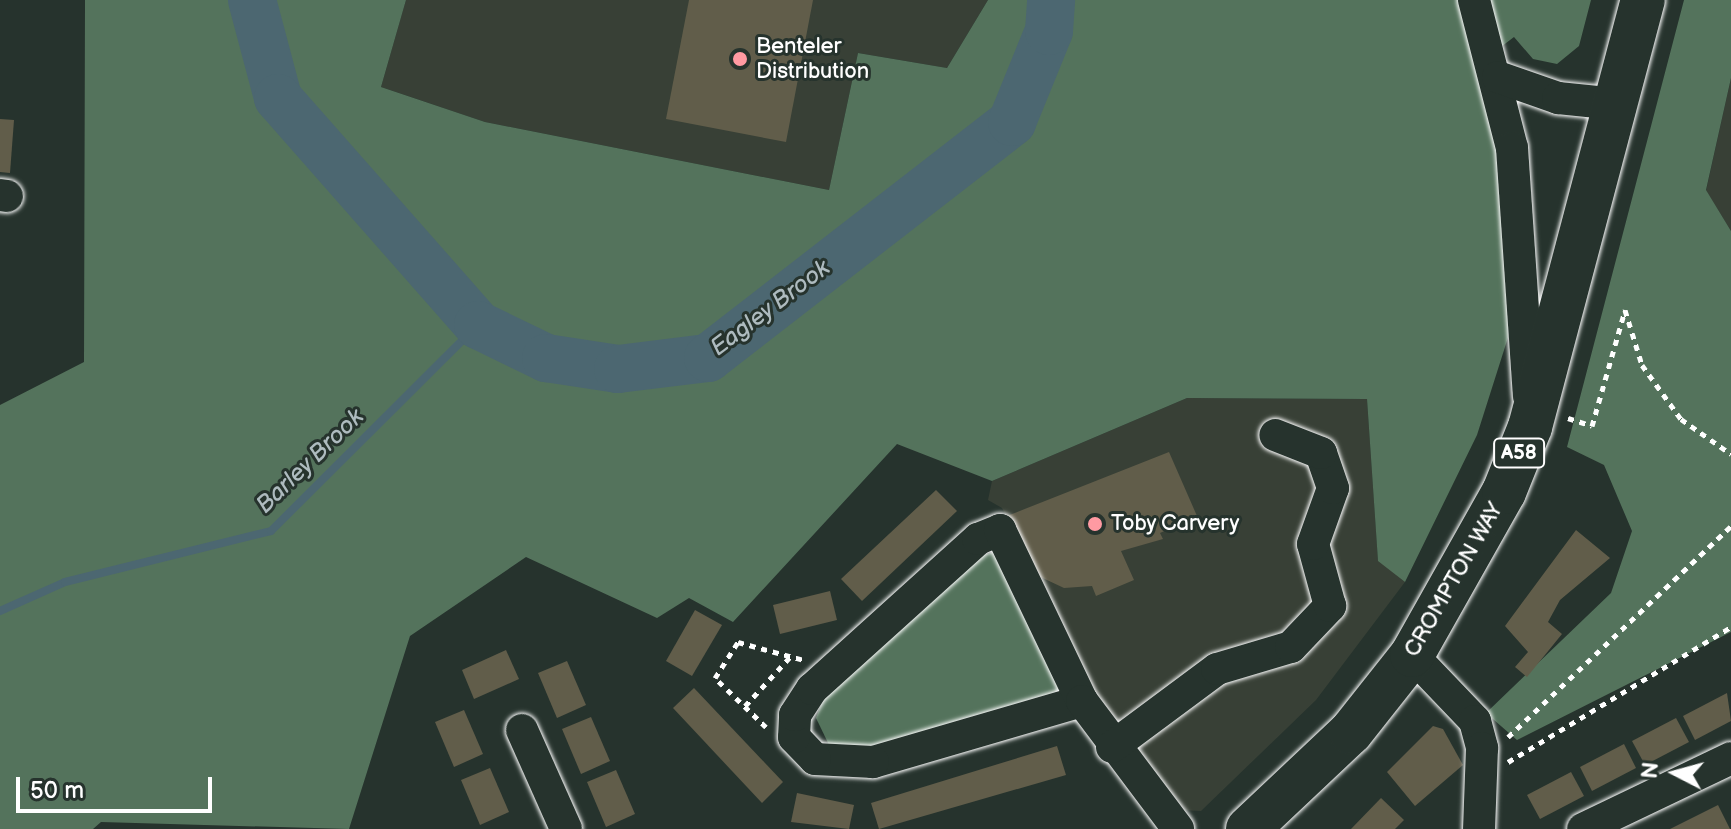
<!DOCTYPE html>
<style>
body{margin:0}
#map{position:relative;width:1731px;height:829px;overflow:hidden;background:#26332d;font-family:"Balsamiq Sans",sans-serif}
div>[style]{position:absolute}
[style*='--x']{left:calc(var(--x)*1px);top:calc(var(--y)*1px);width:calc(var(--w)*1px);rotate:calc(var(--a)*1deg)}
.built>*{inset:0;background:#384036}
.green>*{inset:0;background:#54735c}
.stream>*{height:8px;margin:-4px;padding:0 4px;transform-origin:4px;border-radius:4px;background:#4c6771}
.river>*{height:48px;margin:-24px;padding:0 24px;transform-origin:24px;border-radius:24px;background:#4c6771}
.building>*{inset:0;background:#615d4a}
.path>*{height:5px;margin-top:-2.5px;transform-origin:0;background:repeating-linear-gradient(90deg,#fff 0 6px,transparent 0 12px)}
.roads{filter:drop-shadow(0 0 2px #fff) drop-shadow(0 0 2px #fff)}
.minor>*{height:32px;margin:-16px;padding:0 16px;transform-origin:16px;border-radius:16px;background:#26332d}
.highway>*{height:44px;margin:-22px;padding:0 22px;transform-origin:22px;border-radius:22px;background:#26332d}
.dots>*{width:22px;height:22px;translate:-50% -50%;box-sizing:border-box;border:4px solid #26332d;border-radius:50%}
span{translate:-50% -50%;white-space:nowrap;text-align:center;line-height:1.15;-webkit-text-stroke:6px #26332d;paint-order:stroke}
.shield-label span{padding:2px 6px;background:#26332d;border:2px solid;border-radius:6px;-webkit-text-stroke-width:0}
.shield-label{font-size:20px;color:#fff;font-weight:700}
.poi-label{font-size:22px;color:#fff}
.left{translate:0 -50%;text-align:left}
.street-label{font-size:22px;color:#fff}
.water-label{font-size:24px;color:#aebbbf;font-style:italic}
.north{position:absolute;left:1635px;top:733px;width:80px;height:80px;-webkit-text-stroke:6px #26332d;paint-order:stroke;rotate:276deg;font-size:22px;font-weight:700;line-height:32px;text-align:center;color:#fff}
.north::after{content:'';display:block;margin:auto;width:28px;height:36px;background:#fff;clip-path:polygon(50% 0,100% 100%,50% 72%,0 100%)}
.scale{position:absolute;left:16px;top:777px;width:196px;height:36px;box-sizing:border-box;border:4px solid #fff;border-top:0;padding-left:10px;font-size:24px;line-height:28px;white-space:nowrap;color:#fff;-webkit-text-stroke:6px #26332d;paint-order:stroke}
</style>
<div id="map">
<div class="built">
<i style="clip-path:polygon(406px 0,988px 0,947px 68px,858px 53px,829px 190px,485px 122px,381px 87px)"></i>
<i style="clip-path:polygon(1731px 78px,1731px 231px,1706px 191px)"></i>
<i style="clip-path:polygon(1187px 398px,1367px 399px,1378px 560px,1405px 582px,1316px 700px,1201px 811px,1181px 810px,1103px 708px,1002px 508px,988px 500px,992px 481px)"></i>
</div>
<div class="green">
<i style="clip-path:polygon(85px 0,406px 0,381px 87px,485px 122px,829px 190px,858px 53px,947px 68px,988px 0,1591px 0,1579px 46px,1557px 64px,1533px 59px,1514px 37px,1485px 59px,1509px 204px,1512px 325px,1477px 435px,1405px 582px,1378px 561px,1367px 399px,1187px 398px,992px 481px,897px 444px,733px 622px,689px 598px,657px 618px,526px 557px,410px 636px,349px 829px,101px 822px,93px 829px,0 829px,0 405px,84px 362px)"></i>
<i style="clip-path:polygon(1684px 0,1731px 0,1731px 78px,1706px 190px,1731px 231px,1731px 632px,1517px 740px,1486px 713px,1611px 593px,1632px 531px,1604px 465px,1567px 447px)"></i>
<i style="clip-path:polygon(998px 551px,1064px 695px,891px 748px,830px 747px,816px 718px,826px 692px,984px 555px)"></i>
</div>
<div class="stream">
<i style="--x:0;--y:611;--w:71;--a:-24"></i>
<i style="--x:65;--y:582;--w:212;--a:-13.9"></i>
<i style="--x:271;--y:531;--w:292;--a:-44.9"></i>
</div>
<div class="river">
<i style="--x:252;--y:0;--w:101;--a:75.1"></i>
<i style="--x:278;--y:98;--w:303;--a:48.6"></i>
<i style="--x:478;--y:325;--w:76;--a:25.9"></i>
<i style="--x:546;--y:358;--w:73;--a:8.7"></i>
<i style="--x:618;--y:369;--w:91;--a:-7"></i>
<i style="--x:708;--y:358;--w:385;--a:-37.8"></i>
<i style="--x:1012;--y:122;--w:98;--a:-67.9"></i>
<i style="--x:1049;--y:31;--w:31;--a:-86"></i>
</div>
<div class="building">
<i style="clip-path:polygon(689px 0,813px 0,786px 142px,666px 119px)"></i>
<i style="clip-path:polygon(0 119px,14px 120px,10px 173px,0 172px)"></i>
<i style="clip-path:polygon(1169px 452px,1197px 516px,1160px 533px,1163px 539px,1121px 551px,1134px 580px,1096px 596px,1092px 586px,1064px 588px,1032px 573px,1007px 516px)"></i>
<i style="clip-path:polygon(936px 490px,957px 511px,862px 601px,841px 579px)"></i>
<i style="clip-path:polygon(1576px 530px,1610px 558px,1560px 600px,1548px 622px,1562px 634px,1527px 677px,1515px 667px,1528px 652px,1505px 626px)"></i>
<i style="clip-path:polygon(830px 591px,837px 620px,780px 634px,773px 605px)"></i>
<i style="clip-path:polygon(695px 610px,722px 625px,692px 676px,666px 661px)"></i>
<i style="clip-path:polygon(506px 650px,519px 679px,474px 699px,462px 670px)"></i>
<i style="clip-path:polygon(567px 661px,586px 705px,557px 718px,538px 673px)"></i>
<i style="clip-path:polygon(694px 688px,783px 782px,762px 803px,673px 708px)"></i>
<i style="clip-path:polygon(1727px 693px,1731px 721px,1695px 740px,1683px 716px)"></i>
<i style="clip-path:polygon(464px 710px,483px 754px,454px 767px,435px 722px)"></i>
<i style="clip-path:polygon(591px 717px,610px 761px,581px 774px,562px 729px)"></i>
<i style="clip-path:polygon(1676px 718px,1689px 742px,1645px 765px,1632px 741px)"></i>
<i style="clip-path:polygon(1433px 726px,1443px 729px,1463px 765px,1415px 806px,1387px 772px)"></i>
<i style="clip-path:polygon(1624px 744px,1636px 768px,1592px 791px,1580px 767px)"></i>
<i style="clip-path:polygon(1057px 746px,1066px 775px,879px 829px,871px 803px)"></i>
<i style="clip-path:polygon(490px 768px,509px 812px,480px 825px,461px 780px)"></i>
<i style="clip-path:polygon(616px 770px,635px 814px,606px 827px,587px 782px)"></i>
<i style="clip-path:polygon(1571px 772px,1584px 796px,1540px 819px,1527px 795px)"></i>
<i style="clip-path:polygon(797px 793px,854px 805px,849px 829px,791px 822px)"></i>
<i style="clip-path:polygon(1381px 798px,1404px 820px,1395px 829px,1351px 829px)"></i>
<i style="clip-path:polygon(1718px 805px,1730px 829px,1670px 829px)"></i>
</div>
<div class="path">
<i style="--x:1568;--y:418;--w:25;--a:18"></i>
<i style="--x:1592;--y:426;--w:121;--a:-74.1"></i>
<i style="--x:1625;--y:310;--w:58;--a:72.8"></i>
<i style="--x:1642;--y:365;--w:67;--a:54.2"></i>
<i style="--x:1681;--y:419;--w:61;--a:35"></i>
<i style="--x:745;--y:706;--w:67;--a:-47.4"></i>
<i style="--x:766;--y:727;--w:71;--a:-136.1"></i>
<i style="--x:715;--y:678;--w:43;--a:-57.4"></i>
<i style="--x:738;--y:642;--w:68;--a:15.3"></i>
<i style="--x:1508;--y:737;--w:307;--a:-43.4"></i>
<i style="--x:1508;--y:762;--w:261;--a:-31.2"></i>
</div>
<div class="roads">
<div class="minor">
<i style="--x:1474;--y:0;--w:153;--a:75.6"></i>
<i style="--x:1512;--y:148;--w:248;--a:86.1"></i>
<i style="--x:1498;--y:77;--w:64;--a:19.3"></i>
<i style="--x:1558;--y:98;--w:59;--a:5.8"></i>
<i style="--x:0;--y:195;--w:7;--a:8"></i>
<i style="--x:1412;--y:655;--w:91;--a:46.3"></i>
<i style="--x:1475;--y:721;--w:28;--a:75"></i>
<i style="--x:1482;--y:748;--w:81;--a:92.1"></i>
<i style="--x:1082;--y:701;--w:218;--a:163.7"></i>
<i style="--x:873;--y:762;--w:58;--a:-177"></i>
<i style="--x:815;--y:759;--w:30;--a:-134"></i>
<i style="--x:794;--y:737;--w:22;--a:-87"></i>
<i style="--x:795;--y:715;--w:31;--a:-57"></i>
<i style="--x:812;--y:689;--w:224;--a:-42.1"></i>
<i style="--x:978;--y:539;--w:24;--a:-22"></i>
<i style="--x:1000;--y:530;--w:190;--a:64.4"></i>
<i style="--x:1082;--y:701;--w:160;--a:53.1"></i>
<i style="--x:522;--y:730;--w:108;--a:66"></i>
<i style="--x:1112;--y:747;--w:131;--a:-36.6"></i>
<i style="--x:1217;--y:669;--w:77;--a:-16.6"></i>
<i style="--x:1291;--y:647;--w:57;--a:-46.4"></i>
<i style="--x:1330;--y:606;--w:64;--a:-105.3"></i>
<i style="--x:1313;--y:544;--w:59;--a:-70.3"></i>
<i style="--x:1333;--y:488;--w:37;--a:-109"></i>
<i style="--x:1321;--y:453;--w:49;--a:-158.6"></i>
<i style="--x:1583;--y:829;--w:164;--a:-25.6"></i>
</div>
<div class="highway">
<i style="--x:1248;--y:829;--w:141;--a:-43.3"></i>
<i style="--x:1351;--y:732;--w:98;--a:-51.6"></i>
<i style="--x:1412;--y:655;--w:187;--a:-60.6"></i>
<i style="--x:1504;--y:492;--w:70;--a:-68.2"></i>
<i style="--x:1530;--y:427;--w:442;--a:-75.2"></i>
</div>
</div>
<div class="dots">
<i style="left:740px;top:59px;background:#ff9aa2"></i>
<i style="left:1095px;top:524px;background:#ff9aa2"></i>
</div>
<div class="shield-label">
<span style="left:1519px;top:453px">A58</span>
</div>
<div class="poi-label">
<span class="left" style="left:756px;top:59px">Benteler<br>Distribution</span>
<span class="left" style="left:1111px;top:524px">Toby Carvery</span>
</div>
<div class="street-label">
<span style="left:1454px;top:580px;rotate:-60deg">CROMPTON WAY</span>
</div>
<div class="water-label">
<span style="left:770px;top:308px;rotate:-37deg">Eagley Brook</span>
<span style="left:310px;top:461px;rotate:-44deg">Barley Brook</span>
</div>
<div class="north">N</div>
<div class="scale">50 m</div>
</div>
